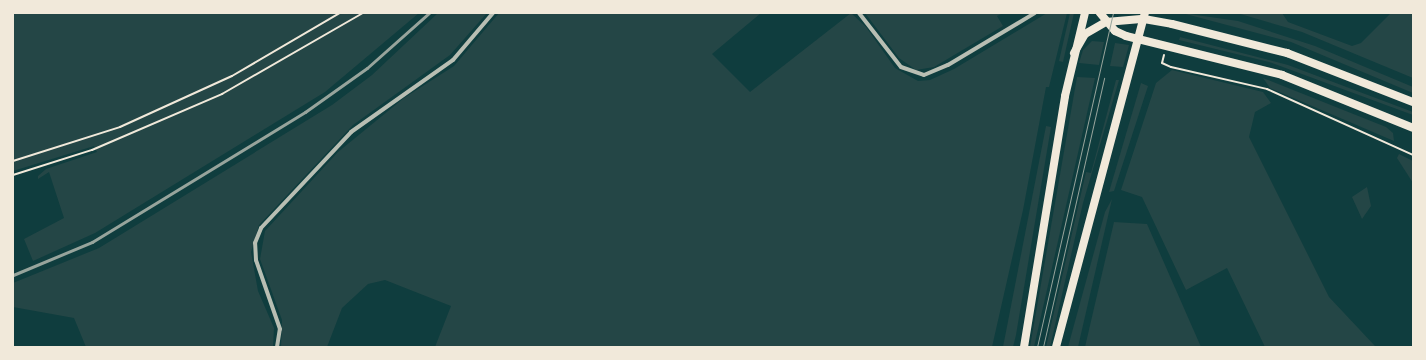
<!DOCTYPE html>
<style>
body{margin:0}
#map{position:relative;width:1426px;height:360px;overflow:hidden;background:#0f3d3e;font-family:Raleway,sans-serif}
div>[style]{position:absolute}
[style*='--x']{left:calc(var(--x)*1px);top:calc(var(--y)*1px);width:calc(var(--w)*1px);rotate:calc(var(--a)*1deg)}
.green>*{inset:0;background:#244646}
.path>*{height:2px;margin:-1px;padding:0 1px;transform-origin:1px;border-radius:1px;background:#f1e9da}
.minor>*{height:4px;margin:-2px;padding:0 2px;transform-origin:2px;border-radius:2px;background:#b8beb3}
.secondary>*{height:8px;margin:-4px;padding:0 4px;transform-origin:4px;border-radius:4px;background:#f1e9da}
.tram>*{height:1px;margin:-0.5px;padding:0 0.5px;transform-origin:0.5px;border-radius:0.5px;background:#97a49c}
.rail>*{height:3px;margin:-1.5px;padding:0 1.5px;transform-origin:1.5px;border-radius:1.5px;background:#97a49c}
span{translate:-50% -50%;white-space:nowrap;text-align:center;line-height:1.15;-webkit-text-stroke:3.5px #f1e9da;paint-order:stroke}
.frame{position:absolute;inset:0;border:14px solid #f1e9da;pointer-events:none}
</style>
<div id="map">
<div class="green">
<i style="clip-path:polygon(13px 13px,419px 13px,325px 92px,95px 233px,33px 261px,24px 239px,64px 218px,49px 172px,38px 179px,38px 176px,46px 169px,97px 152px,94px 146px,13px 171px)"></i>
<i style="clip-path:polygon(438px 13px,487px 13px,450px 55px,353px 125px,259px 225px,251px 252px,258px 291px,274px 328px,273px 347px,86px 347px,74px 318px,13px 307px,13px 283px,99px 248px,332px 105px,372px 75px)"></i>
<i style="clip-path:polygon(499px 13px,761px 13px,712px 54px,750px 92px,851px 13px,866px 27px,895px 68px,918px 81px,930px 80px,954px 69px,1047px 13px,1067px 13px,1049px 87px,1046px 87px,1023px 210px,992px 347px,435px 347px,451px 306px,385px 280px,368px 284px,342px 308px,327px 347px,281px 347px,282px 320px,260px 259px,265px 231px,338px 152px,404px 98px,454px 66px)"></i>
<i style="clip-path:polygon(865px 13px,1003px 13px,997px 16px,1003px 26px,934px 67px,916px 70px,899px 58px)"></i>
<i style="clip-path:polygon(1070px 13px,1074px 13px,1063px 62px,1059px 61px)"></i>
<i style="clip-path:polygon(1182px 13px,1238px 21px,1315px 46px,1413px 87px,1413px 93px,1291px 42px)"></i>
<i style="clip-path:polygon(1237px 13px,1282px 13px,1288px 22px,1352px 46px,1361px 43px,1391px 13px,1413px 13px,1413px 78px,1302px 32px)"></i>
<i style="clip-path:polygon(1180px 37px,1288px 65px,1413px 112px,1413px 115px,1269px 62px,1179px 40px)"></i>
<i style="clip-path:polygon(1092px 41px,1104px 42px,1099px 65px,1079px 63px,1083px 50px)"></i>
<i style="clip-path:polygon(1115px 43px,1129px 45px,1123px 67px,1110px 66px)"></i>
<i style="clip-path:polygon(1172px 70px,1263px 92px,1271px 103px,1255px 112px,1249px 137px,1329px 297px,1375px 346px,1265px 347px,1227px 268px,1186px 290px,1142px 197px,1121px 190px,1156px 83px)"></i>
<i style="clip-path:polygon(1077px 77px,1095px 78px,1034px 347px,1030px 347px)"></i>
<i style="clip-path:polygon(1263px 78px,1386px 127px,1393px 133px,1394px 141px,1270px 88px)"></i>
<i style="clip-path:polygon(1116px 80px,1119px 80px,1083px 203px,1050px 347px,1046px 347px,1086px 172px,1091px 173px)"></i>
<i style="clip-path:polygon(1141px 83px,1148px 86px,1114px 191px,1109px 192px)"></i>
<i style="clip-path:polygon(1046px 126px,1051px 127px,1016px 335px,1013px 347px,1003px 347px)"></i>
<i style="clip-path:polygon(1399px 154px,1413px 161px,1413px 183px,1397px 158px)"></i>
<i style="clip-path:polygon(1367px 187px,1371px 206px,1362px 219px,1352px 197px)"></i>
<i style="clip-path:polygon(1112px 199px,1078px 347px,1068px 347px,1105px 212px)"></i>
<i style="clip-path:polygon(1114px 222px,1147px 224px,1201px 347px,1085px 347px)"></i>
</div>
<div class="path">
<i style="--x:1164;--y:55;--w:8;--a:104"></i>
<i style="--x:1162;--y:63;--w:10;--a:24"></i>
<i style="--x:1171;--y:67;--w:98;--a:12.9"></i>
<i style="--x:1267;--y:89;--w:160;--a:24.3"></i>
<i style="--x:13;--y:161;--w:112;--a:-17.6"></i>
<i style="--x:120;--y:127;--w:123;--a:-24.5"></i>
<i style="--x:232;--y:76;--w:125;--a:-30.3"></i>
<i style="--x:13;--y:175;--w:83;--a:-17.6"></i>
<i style="--x:92;--y:150;--w:142;--a:-23.3"></i>
<i style="--x:222;--y:94;--w:163;--a:-29.9"></i>
</div>
<div class="minor">
<i style="--x:859;--y:13;--w:68;--a:52.1"></i>
<i style="--x:901;--y:67;--w:24;--a:19"></i>
<i style="--x:924;--y:75;--w:26;--a:-23"></i>
<i style="--x:948;--y:65;--w:101;--a:-30.9"></i>
<i style="--x:277;--y:347;--w:18;--a:-81"></i>
<i style="--x:280;--y:329;--w:73;--a:-109.2"></i>
<i style="--x:256;--y:260;--w:17;--a:-93"></i>
<i style="--x:255;--y:243;--w:16;--a:-68"></i>
<i style="--x:261;--y:228;--w:132;--a:-46.8"></i>
<i style="--x:351;--y:132;--w:125;--a:-35.2"></i>
<i style="--x:453;--y:60;--w:62;--a:-49.6"></i>
</div>
<div class="secondary">
<i style="--x:1100;--y:13;--w:23;--a:50"></i>
<i style="--x:1115;--y:31;--w:12;--a:24"></i>
<i style="--x:1126;--y:36;--w:161;--a:14"></i>
<i style="--x:1282;--y:75;--w:141;--a:22"></i>
<i style="--x:1074;--y:53;--w:22;--a:-60"></i>
<i style="--x:1085;--y:34;--w:24;--a:-30"></i>
<i style="--x:1106;--y:22;--w:38;--a:-5"></i>
<i style="--x:1144;--y:19;--w:28;--a:10"></i>
<i style="--x:1172;--y:24;--w:119;--a:14.2"></i>
<i style="--x:1287;--y:53;--w:135;--a:21.3"></i>
<i style="--x:1024;--y:347;--w:254;--a:-80.7"></i>
<i style="--x:1065;--y:96;--w:85;--a:-76.5"></i>
<i style="--x:1056;--y:347;--w:346;--a:-75.1"></i>
</div>
<div class="tram">
<i style="--x:1037;--y:347;--w:343;--a:-77.2"></i>
<i style="--x:1043;--y:347;--w:276;--a:-77.2"></i>
</div>
<div class="rail">
<i style="--x:13;--y:275;--w:86;--a:-22.7"></i>
<i style="--x:92;--y:242;--w:250;--a:-31.4"></i>
<i style="--x:305;--y:112;--w:76;--a:-35.4"></i>
<i style="--x:367;--y:68;--w:83;--a:-41.6"></i>
</div>
<div class="frame"></div>
</div>
